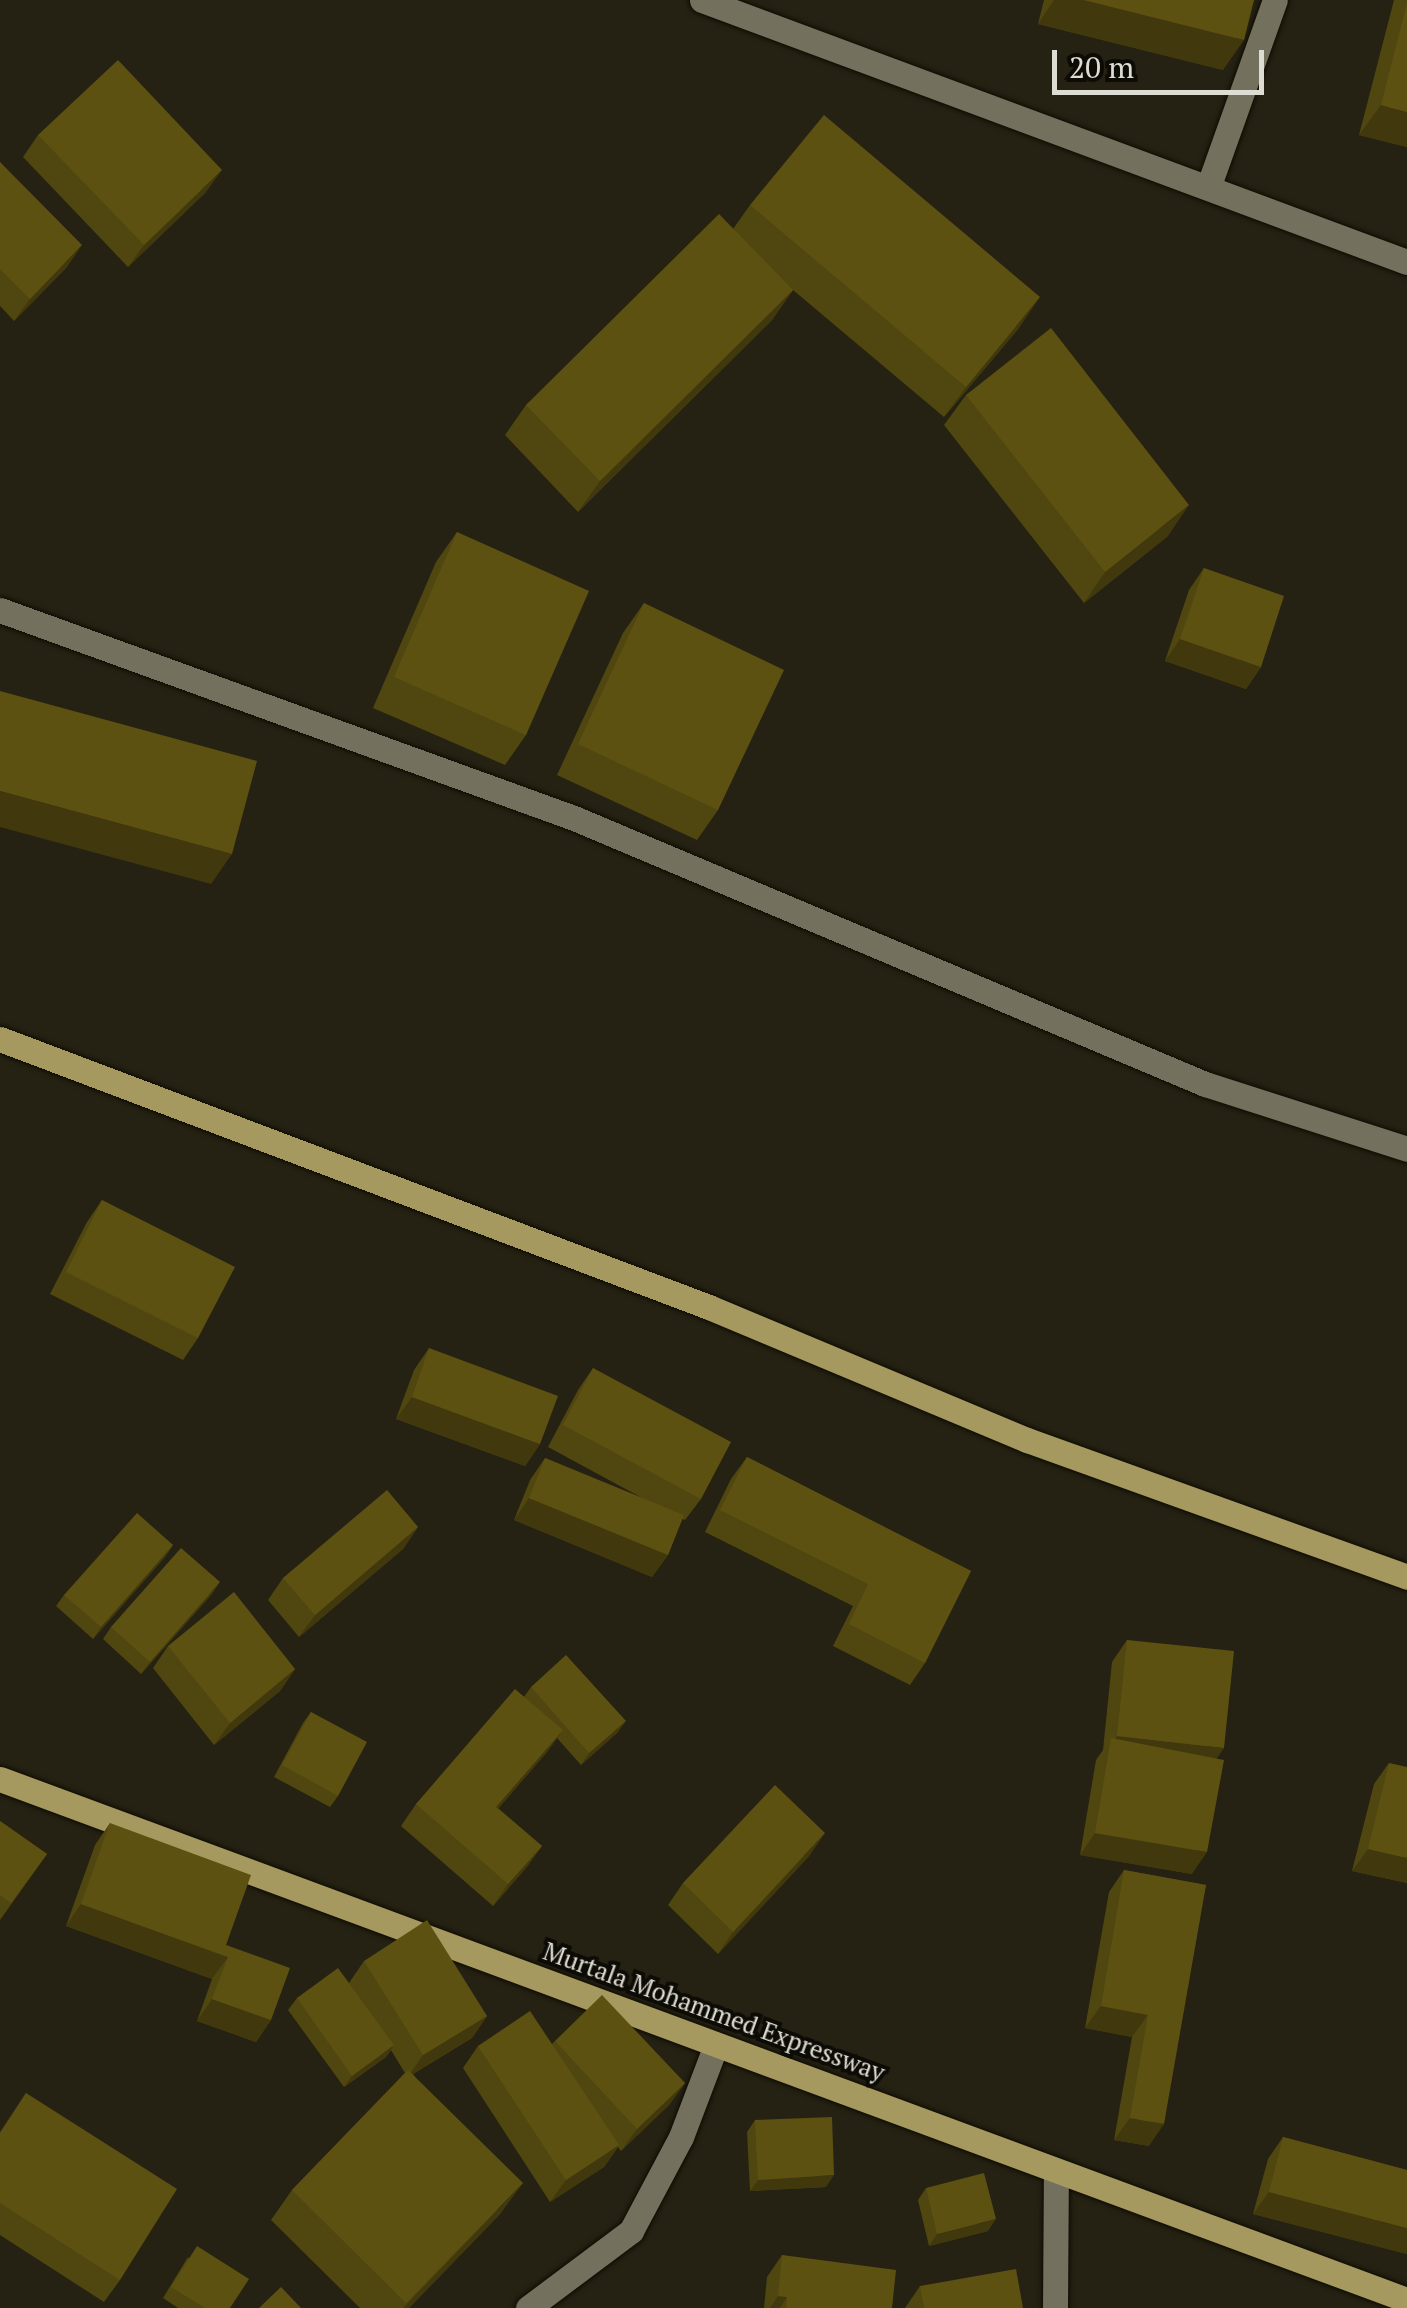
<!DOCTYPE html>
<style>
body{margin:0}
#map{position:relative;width:1407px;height:2308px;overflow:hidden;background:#252213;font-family:"PT Serif",serif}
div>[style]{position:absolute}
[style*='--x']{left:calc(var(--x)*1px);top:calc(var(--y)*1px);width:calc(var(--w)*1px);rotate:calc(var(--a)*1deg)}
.roads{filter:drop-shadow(0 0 2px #0e0b01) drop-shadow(0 0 2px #0e0b01)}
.minor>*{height:25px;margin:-12.5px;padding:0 12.5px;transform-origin:12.5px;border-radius:12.5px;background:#74705e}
.major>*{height:25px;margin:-12.5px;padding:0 12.5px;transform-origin:12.5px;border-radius:12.5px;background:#a5995f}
.wall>*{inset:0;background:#50460f}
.shaded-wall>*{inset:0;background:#41390d}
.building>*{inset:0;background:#5d5112}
span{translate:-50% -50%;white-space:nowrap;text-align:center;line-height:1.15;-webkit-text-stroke:8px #0d0b05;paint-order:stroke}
.street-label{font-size:25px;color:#deddd3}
.scale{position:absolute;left:1052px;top:50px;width:212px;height:45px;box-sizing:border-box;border:5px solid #deddd3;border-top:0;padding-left:12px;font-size:30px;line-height:35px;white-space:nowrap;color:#deddd3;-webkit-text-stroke:8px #0d0b05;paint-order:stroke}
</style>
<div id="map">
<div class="roads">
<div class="minor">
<i style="--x:702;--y:0;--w:752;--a:20.39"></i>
<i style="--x:1209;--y:185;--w:196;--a:-70.4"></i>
<i style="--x:0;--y:610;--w:611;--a:19.92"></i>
<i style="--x:574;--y:818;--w:685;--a:22.86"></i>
<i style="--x:1205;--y:1084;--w:212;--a:17.8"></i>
<i style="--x:528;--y:2308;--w:129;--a:-36.8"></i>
<i style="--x:631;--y:2231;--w:106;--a:-62"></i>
<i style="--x:681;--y:2137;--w:98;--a:-69.2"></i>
<i style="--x:1055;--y:2308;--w:137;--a:-89.6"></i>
</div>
<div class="major">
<i style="--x:0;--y:1039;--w:758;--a:20.71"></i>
<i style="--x:709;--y:1307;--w:345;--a:22.7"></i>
<i style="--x:1027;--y:1440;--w:404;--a:19.8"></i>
<i style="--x:0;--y:1779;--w:1500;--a:20.32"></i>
</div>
</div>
<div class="wall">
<i style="clip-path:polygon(1044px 0,1254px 0,1223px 70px,1038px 24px)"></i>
<i style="clip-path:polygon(1394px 0,1407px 0,1407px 147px,1359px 135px)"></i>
<i style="clip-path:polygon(38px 135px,206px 192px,128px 267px,23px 157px)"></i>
<i style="clip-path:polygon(0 162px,67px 267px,14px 321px,0 306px)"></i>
<i style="clip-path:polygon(750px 205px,1019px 328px,944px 417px,793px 290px,772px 320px,578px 512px,505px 435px,526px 405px,733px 229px)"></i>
<i style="clip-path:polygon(966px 395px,1168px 536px,1084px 603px,944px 425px)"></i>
<i style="clip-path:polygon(457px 532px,526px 735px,505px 765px,373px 708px,436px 562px)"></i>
<i style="clip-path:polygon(1204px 568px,1261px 667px,1246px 689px,1165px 661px,1189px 590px)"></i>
<i style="clip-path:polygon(644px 603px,718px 810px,697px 840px,557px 775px,623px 633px)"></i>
<i style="clip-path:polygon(102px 1200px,198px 1338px,183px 1360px,50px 1294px,87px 1222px)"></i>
<i style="clip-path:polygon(429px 1348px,540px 1444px,525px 1466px,396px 1419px,414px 1370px)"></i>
<i style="clip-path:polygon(593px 1368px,701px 1499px,685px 1520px,682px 1519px,668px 1555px,652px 1577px,514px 1520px,530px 1480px,545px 1458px,644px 1499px,548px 1447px,578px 1390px)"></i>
<i style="clip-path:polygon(747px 1457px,971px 1571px,925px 1663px,910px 1685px,833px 1646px,853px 1606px,705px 1532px,731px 1479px)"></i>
<i style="clip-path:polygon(418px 1527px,403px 1549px,299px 1637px,268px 1600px,283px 1578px)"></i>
<i style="clip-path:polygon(173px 1545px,165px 1557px,93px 1639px,56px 1606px,64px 1595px)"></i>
<i style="clip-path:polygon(212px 1594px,141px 1674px,103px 1639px,111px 1627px)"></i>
<i style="clip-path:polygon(1127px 1640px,1217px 1759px,1192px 1874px,1080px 1855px,1096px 1760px,1103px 1750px,1112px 1662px)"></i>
<i style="clip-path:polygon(168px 1646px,295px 1669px,280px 1691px,214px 1745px,153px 1668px)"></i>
<i style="clip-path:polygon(531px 1687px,618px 1732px,581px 1765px,557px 1738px,547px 1752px,498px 1808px,542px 1846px,526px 1868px,493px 1906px,401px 1826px,416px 1804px,524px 1697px)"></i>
<i style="clip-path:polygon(311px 1712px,338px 1796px,330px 1807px,274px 1777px,303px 1723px)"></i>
<i style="clip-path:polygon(1389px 1763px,1407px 1883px,1352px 1871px,1374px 1784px)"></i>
<i style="clip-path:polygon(0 1821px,47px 1854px,0 1920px)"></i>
<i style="clip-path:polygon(110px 1823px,226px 1945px,271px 2020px,256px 2042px,197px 2021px,212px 1979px,66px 1926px,95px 1845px)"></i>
<i style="clip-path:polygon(810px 1855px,718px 1954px,668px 1905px,683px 1883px)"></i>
<i style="clip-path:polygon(1124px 1870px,1206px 1885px,1149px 2146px,1114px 2140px,1132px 2037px,1085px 2028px,1109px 1892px)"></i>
<i style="clip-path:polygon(364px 1961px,487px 2016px,472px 2038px,413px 2074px,501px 2213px,409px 2308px,360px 2308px,271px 2220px,292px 2190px,405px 2073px,391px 2050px,386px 2057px,344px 2087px,288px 2010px,297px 1998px,349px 1983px)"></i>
<i style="clip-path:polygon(555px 2041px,685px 2083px,669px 2105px,621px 2151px,618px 2147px,604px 2167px,550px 2202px,463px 2068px,478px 2046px,552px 2044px)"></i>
<i style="clip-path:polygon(26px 2093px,120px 2280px,104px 2302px,0 2235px,0 2132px)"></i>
<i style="clip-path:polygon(755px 2120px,826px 2187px,750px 2191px,747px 2132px)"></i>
<i style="clip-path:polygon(1283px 2137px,1407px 2170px,1407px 2254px,1253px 2214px,1268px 2159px)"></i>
<i style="clip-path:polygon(926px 2188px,988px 2231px,929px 2246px,918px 2200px)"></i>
<i style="clip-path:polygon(782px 2255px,892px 2308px,764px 2308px,767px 2277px)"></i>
<i style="clip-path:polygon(188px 2257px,230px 2308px,178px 2308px,163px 2298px)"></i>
<i style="clip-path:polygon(920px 2286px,1023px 2308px,905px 2308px)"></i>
</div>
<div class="shaded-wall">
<i style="clip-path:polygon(1054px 0,1084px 0,1244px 40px,1223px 70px,1038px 24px)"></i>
<i style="clip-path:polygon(1381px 105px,1407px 112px,1407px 147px,1359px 135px)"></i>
<i style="clip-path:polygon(222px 170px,206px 192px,128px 267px,144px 245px)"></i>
<i style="clip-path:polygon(82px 245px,67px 267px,14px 321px,30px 299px)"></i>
<i style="clip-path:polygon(793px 290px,772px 320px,578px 512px,600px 481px)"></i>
<i style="clip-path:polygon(1040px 297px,1019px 328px,944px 417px,966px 387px)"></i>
<i style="clip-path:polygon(1189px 505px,1168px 536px,1084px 603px,1105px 572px)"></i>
<i style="clip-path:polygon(1180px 639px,1261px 667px,1246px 689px,1165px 661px)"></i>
<i style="clip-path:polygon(0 791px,232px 854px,211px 884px,0 827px)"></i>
<i style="clip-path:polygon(412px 1397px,540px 1444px,525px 1466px,396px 1419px)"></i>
<i style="clip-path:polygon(529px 1498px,668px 1555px,652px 1577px,514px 1520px)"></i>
<i style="clip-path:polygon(418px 1527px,403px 1549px,299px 1637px,315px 1615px)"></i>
<i style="clip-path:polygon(173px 1545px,165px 1557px,93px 1639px,101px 1627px)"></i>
<i style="clip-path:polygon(220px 1582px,212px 1594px,141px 1674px,150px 1662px)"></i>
<i style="clip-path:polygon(295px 1669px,280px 1691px,214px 1745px,230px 1723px)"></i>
<i style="clip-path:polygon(626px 1721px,618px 1732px,581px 1765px,589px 1753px)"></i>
<i style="clip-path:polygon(563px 1730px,547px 1752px,481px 1829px,496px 1807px)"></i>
<i style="clip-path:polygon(1117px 1736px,1224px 1748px,1209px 1770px,1110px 1747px)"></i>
<i style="clip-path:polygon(825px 1833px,810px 1855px,718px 1954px,733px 1932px)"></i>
<i style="clip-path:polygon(1095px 1833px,1207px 1852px,1192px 1874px,1080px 1855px)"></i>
<i style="clip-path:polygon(542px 1846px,526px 1868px,493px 1906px,508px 1884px)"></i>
<i style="clip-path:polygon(1368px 1849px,1407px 1858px,1407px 1883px,1352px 1871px)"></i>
<i style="clip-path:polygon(81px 1904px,228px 1957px,212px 1979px,66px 1926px)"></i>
<i style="clip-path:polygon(212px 1999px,271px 2020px,256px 2042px,197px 2021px)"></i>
<i style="clip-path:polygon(1101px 2006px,1148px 2015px,1132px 2037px,1085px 2028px)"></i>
<i style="clip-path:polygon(487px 2016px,472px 2038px,408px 2077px,423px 2055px)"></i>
<i style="clip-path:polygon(394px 2045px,386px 2057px,344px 2087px,352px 2076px)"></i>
<i style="clip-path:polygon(685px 2083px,669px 2105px,621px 2151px,637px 2129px)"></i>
<i style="clip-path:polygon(1130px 2118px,1164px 2124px,1149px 2146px,1114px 2140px)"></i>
<i style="clip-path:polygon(619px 2145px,604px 2167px,550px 2202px,566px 2180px)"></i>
<i style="clip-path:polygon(834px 2175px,826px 2187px,750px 2191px,758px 2180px)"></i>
<i style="clip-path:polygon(523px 2183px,501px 2213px,409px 2308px,403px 2308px)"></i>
<i style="clip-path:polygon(1269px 2192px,1407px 2228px,1407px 2254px,1253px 2214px)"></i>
<i style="clip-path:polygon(996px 2219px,988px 2231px,929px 2246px,937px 2234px)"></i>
<i style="clip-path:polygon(778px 2296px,787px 2297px,780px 2308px,770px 2308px)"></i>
</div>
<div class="building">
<i style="clip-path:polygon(1084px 0,1254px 0,1244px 40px)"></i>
<i style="clip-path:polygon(1407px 3px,1407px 112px,1381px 105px)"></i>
<i style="clip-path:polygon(118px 60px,222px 170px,144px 245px,38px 135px)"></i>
<i style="clip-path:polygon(824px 115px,1040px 297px,966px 387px,750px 205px)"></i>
<i style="clip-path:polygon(0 162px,82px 245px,30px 299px,0 269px)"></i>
<i style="clip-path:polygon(719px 214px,793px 290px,600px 481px,526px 405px)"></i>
<i style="clip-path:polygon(1051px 328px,1189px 505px,1105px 572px,966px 395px)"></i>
<i style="clip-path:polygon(457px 532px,589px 591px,526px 735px,394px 677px)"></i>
<i style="clip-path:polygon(1204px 568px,1284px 596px,1261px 667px,1180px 639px)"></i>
<i style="clip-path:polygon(644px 603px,784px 670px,718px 810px,578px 744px)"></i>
<i style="clip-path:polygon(0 691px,257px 761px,232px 854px,0 791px)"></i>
<i style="clip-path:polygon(102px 1200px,235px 1267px,198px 1338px,66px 1272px)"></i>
<i style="clip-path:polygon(429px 1348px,558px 1396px,540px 1444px,412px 1397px)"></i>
<i style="clip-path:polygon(593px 1368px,731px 1442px,701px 1499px,563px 1425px)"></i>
<i style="clip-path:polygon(747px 1457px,971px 1571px,925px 1663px,849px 1624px,868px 1584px,720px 1510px)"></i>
<i style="clip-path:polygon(545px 1458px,684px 1515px,668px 1555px,529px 1498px)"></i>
<i style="clip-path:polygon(387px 1490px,418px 1527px,315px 1615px,283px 1578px)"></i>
<i style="clip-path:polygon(137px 1513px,173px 1545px,101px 1627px,64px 1595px)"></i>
<i style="clip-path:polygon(181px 1548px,220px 1582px,150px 1662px,111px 1627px)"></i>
<i style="clip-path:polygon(234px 1592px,295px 1669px,230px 1723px,168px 1646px)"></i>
<i style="clip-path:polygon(1127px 1640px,1234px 1651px,1224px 1748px,1117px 1736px)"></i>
<i style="clip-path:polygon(566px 1655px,626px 1721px,589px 1753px,531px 1687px)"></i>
<i style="clip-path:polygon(515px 1689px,563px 1730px,496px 1807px,542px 1846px,508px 1884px,416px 1804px)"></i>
<i style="clip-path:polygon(311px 1712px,367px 1742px,338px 1796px,282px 1765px)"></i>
<i style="clip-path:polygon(1111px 1738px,1224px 1760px,1207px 1852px,1095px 1833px)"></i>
<i style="clip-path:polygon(1389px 1763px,1407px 1767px,1407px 1858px,1368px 1849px)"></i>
<i style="clip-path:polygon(775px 1785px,825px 1833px,733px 1932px,683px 1883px)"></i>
<i style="clip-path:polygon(0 1821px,47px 1854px,11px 1903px,0 1895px)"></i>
<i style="clip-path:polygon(110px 1823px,251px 1875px,226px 1945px,290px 1968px,271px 2020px,212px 1999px,228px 1957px,81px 1904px)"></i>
<i style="clip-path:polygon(1124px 1870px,1206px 1885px,1164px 2124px,1130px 2118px,1148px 2015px,1101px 2006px)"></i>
<i style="clip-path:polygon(427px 1920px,487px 2016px,423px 2055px,364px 1961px)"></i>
<i style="clip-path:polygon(338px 1968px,394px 2045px,352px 2076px,297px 1998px)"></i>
<i style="clip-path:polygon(602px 1995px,685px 2083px,637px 2129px,555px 2041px)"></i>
<i style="clip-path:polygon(530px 2011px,619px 2145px,566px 2180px,478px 2046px)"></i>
<i style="clip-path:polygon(408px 2070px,523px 2183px,406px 2303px,292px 2190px)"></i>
<i style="clip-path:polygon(26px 2093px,177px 2189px,120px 2280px,0 2203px,0 2134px)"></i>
<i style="clip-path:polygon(832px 2117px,834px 2175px,758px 2180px,755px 2120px)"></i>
<i style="clip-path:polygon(1283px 2137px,1407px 2170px,1407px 2228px,1269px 2192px)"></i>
<i style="clip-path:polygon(984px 2173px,996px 2219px,937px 2234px,926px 2188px)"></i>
<i style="clip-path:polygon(197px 2246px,249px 2279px,230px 2308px,205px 2308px,171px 2287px)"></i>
<i style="clip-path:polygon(782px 2255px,896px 2270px,892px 2308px,786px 2308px,787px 2297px,778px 2296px)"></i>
<i style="clip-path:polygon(1016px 2269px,1023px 2308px,924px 2308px,920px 2286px)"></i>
<i style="clip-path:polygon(281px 2287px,301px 2308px,259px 2308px)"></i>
</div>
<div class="street-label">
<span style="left:714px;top:2012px;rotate:20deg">Murtala Mohammed Expressway</span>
</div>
<div class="scale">20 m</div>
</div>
